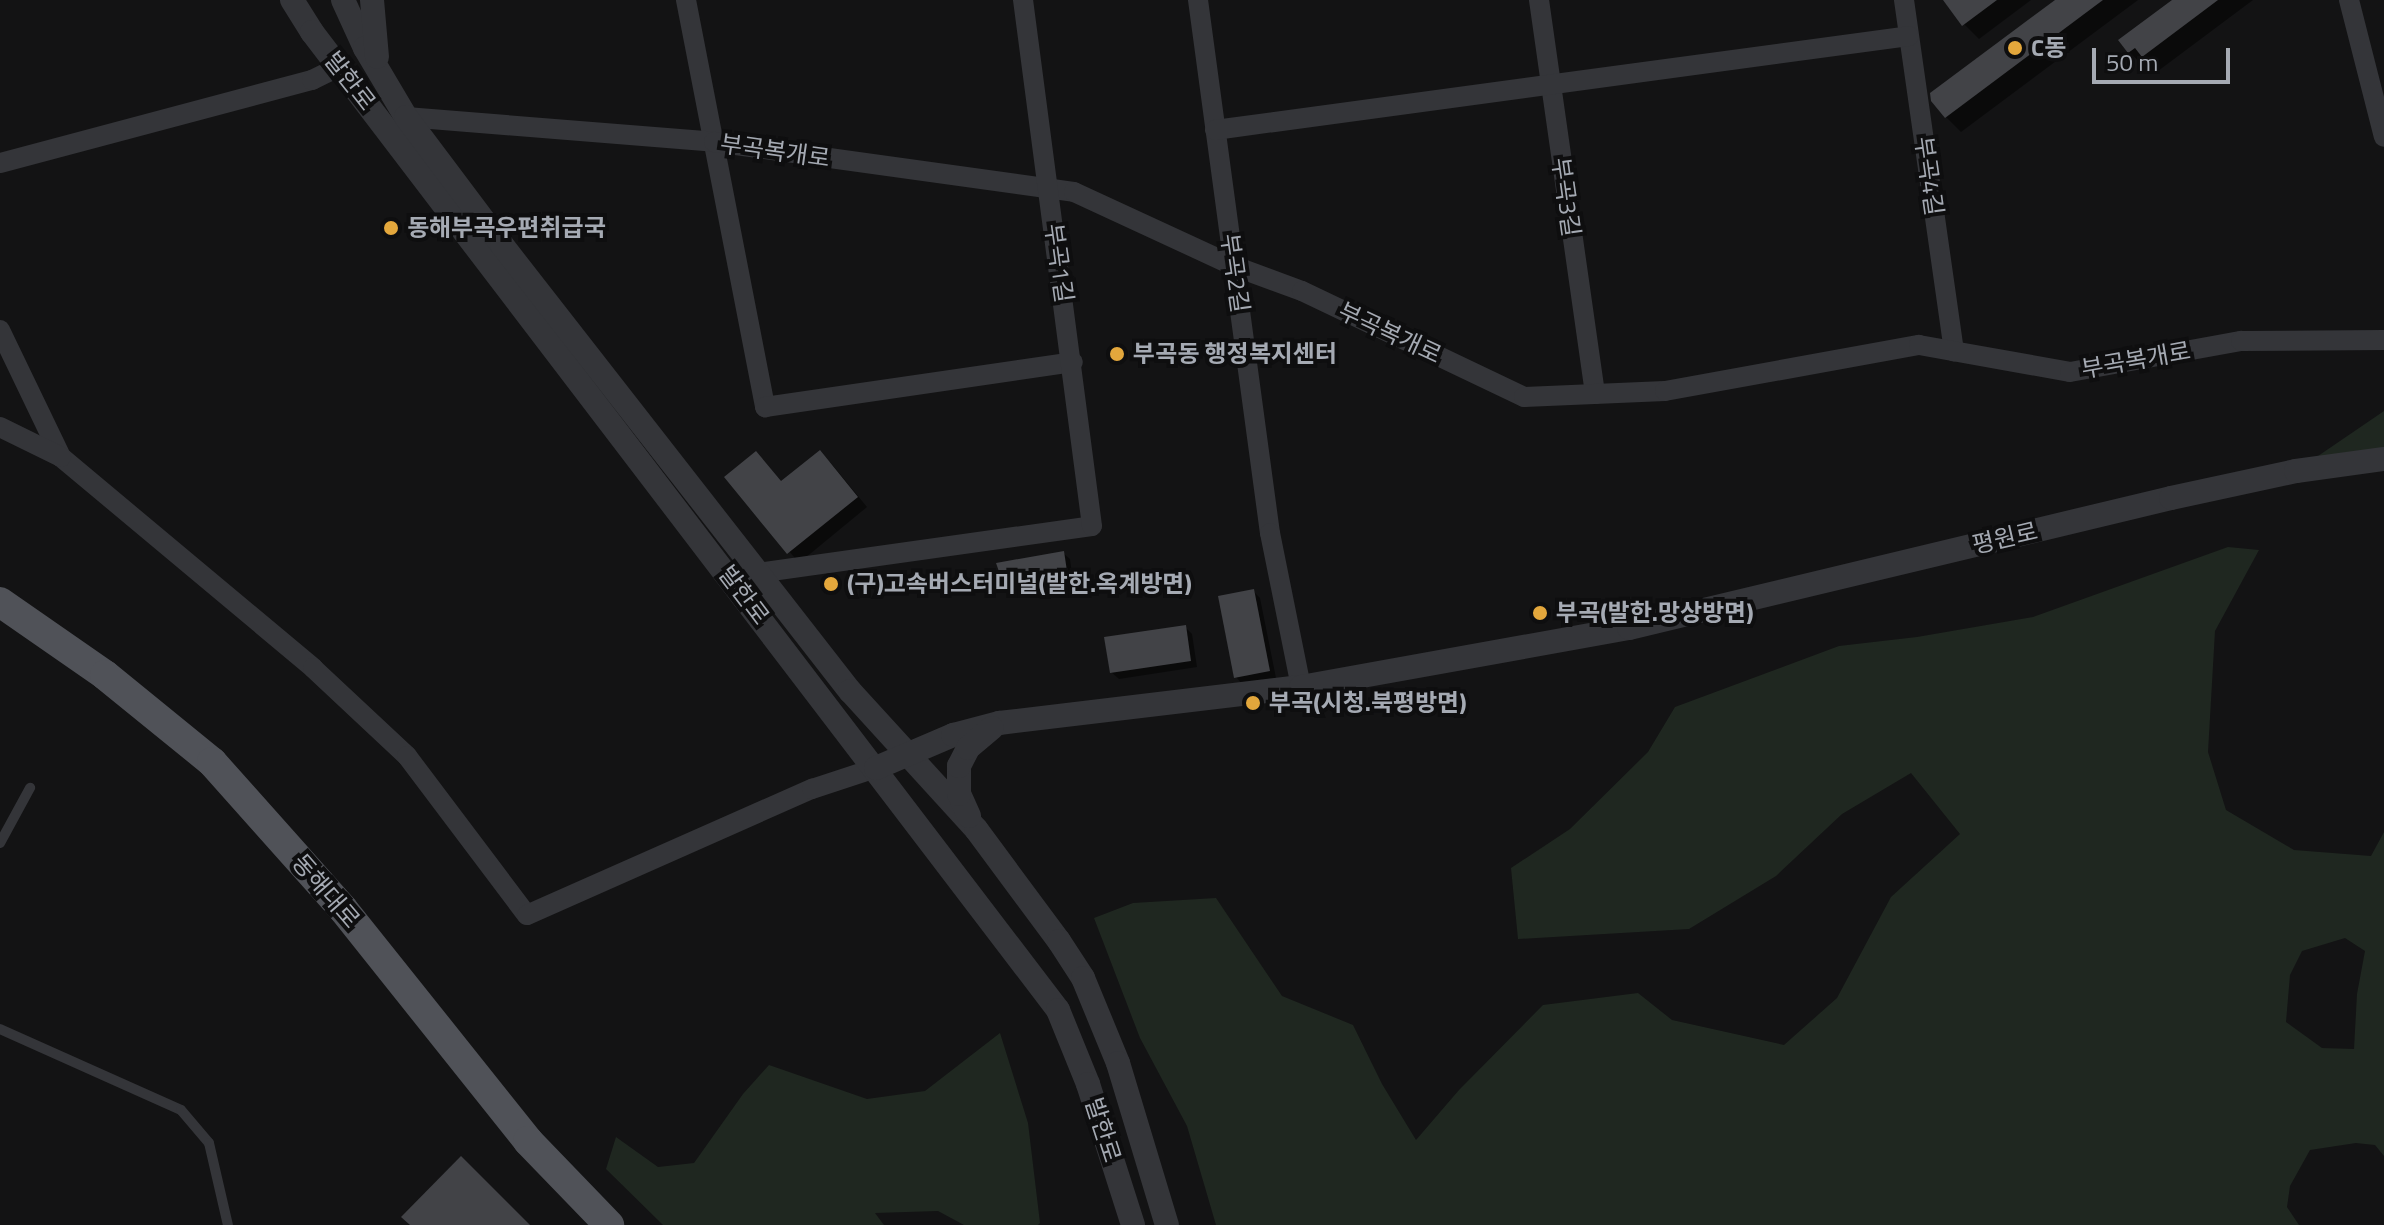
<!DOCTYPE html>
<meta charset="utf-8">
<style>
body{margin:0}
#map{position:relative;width:2384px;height:1225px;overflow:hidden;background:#131314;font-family:"Titillium Web","Noto Sans KR",sans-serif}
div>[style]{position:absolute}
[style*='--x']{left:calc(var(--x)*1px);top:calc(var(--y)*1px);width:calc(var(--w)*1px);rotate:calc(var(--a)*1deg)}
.green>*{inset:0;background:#1f2720}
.shadow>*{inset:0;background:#0007}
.building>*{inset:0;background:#424347}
.service>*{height:10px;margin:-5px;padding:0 5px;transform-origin:5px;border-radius:5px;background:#343539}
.minor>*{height:20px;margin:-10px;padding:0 10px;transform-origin:10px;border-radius:10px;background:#343539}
.tertiary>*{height:24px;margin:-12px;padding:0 12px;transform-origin:12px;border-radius:12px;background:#343539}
.primary>*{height:30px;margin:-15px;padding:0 15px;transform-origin:15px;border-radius:15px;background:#505258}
.dots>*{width:22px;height:22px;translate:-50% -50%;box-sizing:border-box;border:4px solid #0e0e0f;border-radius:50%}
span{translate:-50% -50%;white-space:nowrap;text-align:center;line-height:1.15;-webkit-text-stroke:8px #0e0e0f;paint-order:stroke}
.poi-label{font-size:24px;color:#a5aab3;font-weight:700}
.left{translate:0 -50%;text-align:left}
.street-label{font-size:24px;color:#a5aab3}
.scale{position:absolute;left:2092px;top:48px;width:138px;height:36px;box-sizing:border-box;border:4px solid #a5aab3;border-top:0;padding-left:10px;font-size:24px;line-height:28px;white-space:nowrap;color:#a5aab3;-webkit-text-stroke:6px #0e0e0f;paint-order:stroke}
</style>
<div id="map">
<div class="green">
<i style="clip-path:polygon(2384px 411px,2384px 459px,2296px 471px)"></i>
<i style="clip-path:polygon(evenodd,2228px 547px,2259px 550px,2215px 631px,2208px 752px,2226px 810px,2294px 850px,2371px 856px,2384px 832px,2384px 1156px,2375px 1145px,2356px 1143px,2310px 1150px,2290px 1186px,2287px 1207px,2299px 1225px,1216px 1225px,1187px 1126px,1140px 1038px,1094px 918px,1133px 903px,1216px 898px,1282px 996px,1353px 1025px,1382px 1084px,1416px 1140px,1459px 1090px,1543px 1005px,1638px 993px,1672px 1020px,1784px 1045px,1837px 998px,1891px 897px,1960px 834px,1911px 773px,1842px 814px,1776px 876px,1689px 929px,1518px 939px,1511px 868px,1570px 829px,1648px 752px,1675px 707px,1839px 646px,1917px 637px,2033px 617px,2228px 547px,2345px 938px,2365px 951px,2357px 994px,2354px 1049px,2322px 1048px,2286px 1022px,2290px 975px,2302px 951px,2345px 938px)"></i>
<i style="clip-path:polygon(1000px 1033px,1028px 1123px,1040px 1223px,1038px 1225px,964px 1225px,938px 1211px,875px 1213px,884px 1225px,663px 1225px,606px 1169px,616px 1137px,658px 1167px,694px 1163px,743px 1094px,769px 1065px,867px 1099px,925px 1091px)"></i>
</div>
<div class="shadow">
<i style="clip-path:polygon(1952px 0,2031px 0,1979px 39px,1964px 24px)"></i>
<i style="clip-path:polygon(2058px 0,2138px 0,1961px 132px,1946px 117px)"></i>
<i style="clip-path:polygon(2175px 0,2253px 0,2158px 71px,2150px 62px,2144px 66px,2129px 52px)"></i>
<i style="clip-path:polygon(830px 462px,867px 507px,799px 563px,727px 477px,782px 483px)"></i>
<i style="clip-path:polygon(1063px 553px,1070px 559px,1073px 583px,1012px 591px,1005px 585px)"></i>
<i style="clip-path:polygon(1253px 591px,1260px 598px,1276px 678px,1243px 685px,1236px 677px)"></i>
<i style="clip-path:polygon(1185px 627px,1192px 634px,1197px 667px,1119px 679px,1111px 672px)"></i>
</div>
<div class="building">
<i style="clip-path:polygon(1943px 0,1997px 0,1962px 26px)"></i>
<i style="clip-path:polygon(2055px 0,2103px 0,1945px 118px,1931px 101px,1930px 93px)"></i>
<i style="clip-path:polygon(2172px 0,2218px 0,2142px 57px,2135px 48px,2128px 53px,2118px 40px)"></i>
<i style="clip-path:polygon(820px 450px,858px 497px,787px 554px,724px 477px,756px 451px,781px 481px)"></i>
<i style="clip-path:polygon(1064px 551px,1068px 578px,1004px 586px,996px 563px)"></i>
<i style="clip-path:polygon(1254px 589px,1270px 671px,1234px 678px,1218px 596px)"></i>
<i style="clip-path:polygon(1186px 625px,1191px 661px,1110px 673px,1104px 637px)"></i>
<i style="clip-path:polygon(461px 1156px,530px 1225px,410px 1225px,401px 1217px)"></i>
</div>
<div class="service">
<i style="--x:0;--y:843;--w:63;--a:-61.4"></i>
<i style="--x:0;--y:1029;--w:198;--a:24.1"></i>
<i style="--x:181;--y:1110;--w:43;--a:49.7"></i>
<i style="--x:209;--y:1143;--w:84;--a:77"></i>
</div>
<div class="minor">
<i style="--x:686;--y:0;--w:415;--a:79"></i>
<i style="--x:765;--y:407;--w:311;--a:-8.3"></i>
<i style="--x:1198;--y:0;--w:538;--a:82.31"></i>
<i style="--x:1270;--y:533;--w:157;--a:78.6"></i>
<i style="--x:1539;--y:0;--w:398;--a:81.9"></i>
<i style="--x:1904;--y:0;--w:355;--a:81.9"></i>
<i style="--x:2349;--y:0;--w:141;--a:75.7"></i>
<i style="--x:406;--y:117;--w:309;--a:4.6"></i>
<i style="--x:714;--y:142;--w:363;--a:7.9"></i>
<i style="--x:1074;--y:192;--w:176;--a:24.8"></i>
<i style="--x:1234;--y:266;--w:72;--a:20.2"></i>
<i style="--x:1302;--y:291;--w:246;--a:25.5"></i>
<i style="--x:1524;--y:397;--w:141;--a:-2.4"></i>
<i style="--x:1665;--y:391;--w:258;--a:-10.3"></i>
<i style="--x:1919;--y:345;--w:153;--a:10.1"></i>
<i style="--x:2070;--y:372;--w:174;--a:-10.3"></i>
<i style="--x:2241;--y:341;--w:143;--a:-0.4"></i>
<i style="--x:1215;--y:130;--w:700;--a:-7.71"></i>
<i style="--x:0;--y:163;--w:323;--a:-14.9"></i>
<i style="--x:312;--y:80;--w:30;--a:-26"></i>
<i style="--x:0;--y:330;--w:141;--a:64.3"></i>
<i style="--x:61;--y:457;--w:329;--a:39.9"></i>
<i style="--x:313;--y:668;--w:129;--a:43.1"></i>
<i style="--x:407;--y:756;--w:199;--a:53"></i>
<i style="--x:527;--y:915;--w:312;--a:-23.9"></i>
<i style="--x:812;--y:789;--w:67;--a:-18.2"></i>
<i style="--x:0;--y:427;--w:68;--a:26.2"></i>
<i style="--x:758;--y:573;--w:337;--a:-8"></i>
<i style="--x:1092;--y:526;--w:531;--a:-97.47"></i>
</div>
<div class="tertiary">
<i style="--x:292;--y:0;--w:38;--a:58"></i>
<i style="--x:312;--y:32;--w:1230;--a:52.66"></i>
<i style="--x:1058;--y:1010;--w:80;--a:67.9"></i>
<i style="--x:1088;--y:1084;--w:148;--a:72.3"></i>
<i style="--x:343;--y:0;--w:53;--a:65.4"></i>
<i style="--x:365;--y:48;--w:80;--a:59.3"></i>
<i style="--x:406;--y:117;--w:160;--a:53.1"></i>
<i style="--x:502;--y:245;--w:566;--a:52.04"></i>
<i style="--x:850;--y:691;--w:187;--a:47.6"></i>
<i style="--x:976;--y:829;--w:139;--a:53.5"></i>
<i style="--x:1059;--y:941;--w:44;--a:57"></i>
<i style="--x:1083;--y:978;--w:92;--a:67.6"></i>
<i style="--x:1118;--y:1063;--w:169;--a:73.2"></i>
<i style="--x:372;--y:0;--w:57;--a:85"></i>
<i style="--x:876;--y:768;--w:84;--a:-23.2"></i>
<i style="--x:953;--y:735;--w:48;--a:-14.6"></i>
<i style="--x:999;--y:723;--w:304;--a:-6.8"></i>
<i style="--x:1301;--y:687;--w:333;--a:-10.2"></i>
<i style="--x:1629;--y:628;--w:557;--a:-13.49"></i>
<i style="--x:2171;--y:498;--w:128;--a:-12.2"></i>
<i style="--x:2296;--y:471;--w:89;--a:-7.8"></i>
<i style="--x:969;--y:816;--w:24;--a:-114"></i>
<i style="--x:959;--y:794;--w:28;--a:-90"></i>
<i style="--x:959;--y:766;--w:20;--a:-63"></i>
<i style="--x:968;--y:748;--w:31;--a:-40"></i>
</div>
<div class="primary">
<i style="--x:0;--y:602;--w:128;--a:34.8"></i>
<i style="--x:105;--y:675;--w:138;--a:39.1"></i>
<i style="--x:212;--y:762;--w:197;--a:48.3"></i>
<i style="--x:343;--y:909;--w:297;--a:51.4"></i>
<i style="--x:528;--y:1141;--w:117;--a:46"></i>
</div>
<div class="dots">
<i style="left:2015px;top:48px;background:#e3a73c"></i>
<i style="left:391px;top:228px;background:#e3a73c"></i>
<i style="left:1117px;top:354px;background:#e3a73c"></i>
<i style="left:831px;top:584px;background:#e3a73c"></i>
<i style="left:1540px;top:613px;background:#e3a73c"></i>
<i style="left:1253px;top:703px;background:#e3a73c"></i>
</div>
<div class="poi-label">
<span class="left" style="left:2031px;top:48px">C동</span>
<span class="left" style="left:407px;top:228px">동해부곡우편취급국</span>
<span class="left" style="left:1133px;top:354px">부곡동 행정복지센터</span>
<span class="left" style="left:847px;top:584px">(구)고속버스터미널(발한.옥계방면)</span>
<span class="left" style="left:1556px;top:613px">부곡(발한.망상방면)</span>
<span class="left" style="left:1269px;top:703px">부곡(시청.북평방면)</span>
</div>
<div class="street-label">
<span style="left:350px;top:81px;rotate:52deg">발한로</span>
<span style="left:775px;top:151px;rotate:8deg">부곡복개로</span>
<span style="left:1929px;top:176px;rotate:82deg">부곡4길</span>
<span style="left:1566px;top:197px;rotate:82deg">부곡3길</span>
<span style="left:1059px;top:263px;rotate:82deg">부곡1길</span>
<span style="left:1235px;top:273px;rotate:82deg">부곡2길</span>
<span style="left:1390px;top:333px;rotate:25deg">부곡복개로</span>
<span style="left:2136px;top:360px;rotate:-10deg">부곡복개로</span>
<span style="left:2005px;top:538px;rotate:-13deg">평원로</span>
<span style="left:744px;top:595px;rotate:53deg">발한로</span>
<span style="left:326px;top:891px;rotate:49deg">동해대로</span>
<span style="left:1103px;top:1130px;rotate:72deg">발한로</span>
</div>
<div class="scale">50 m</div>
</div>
